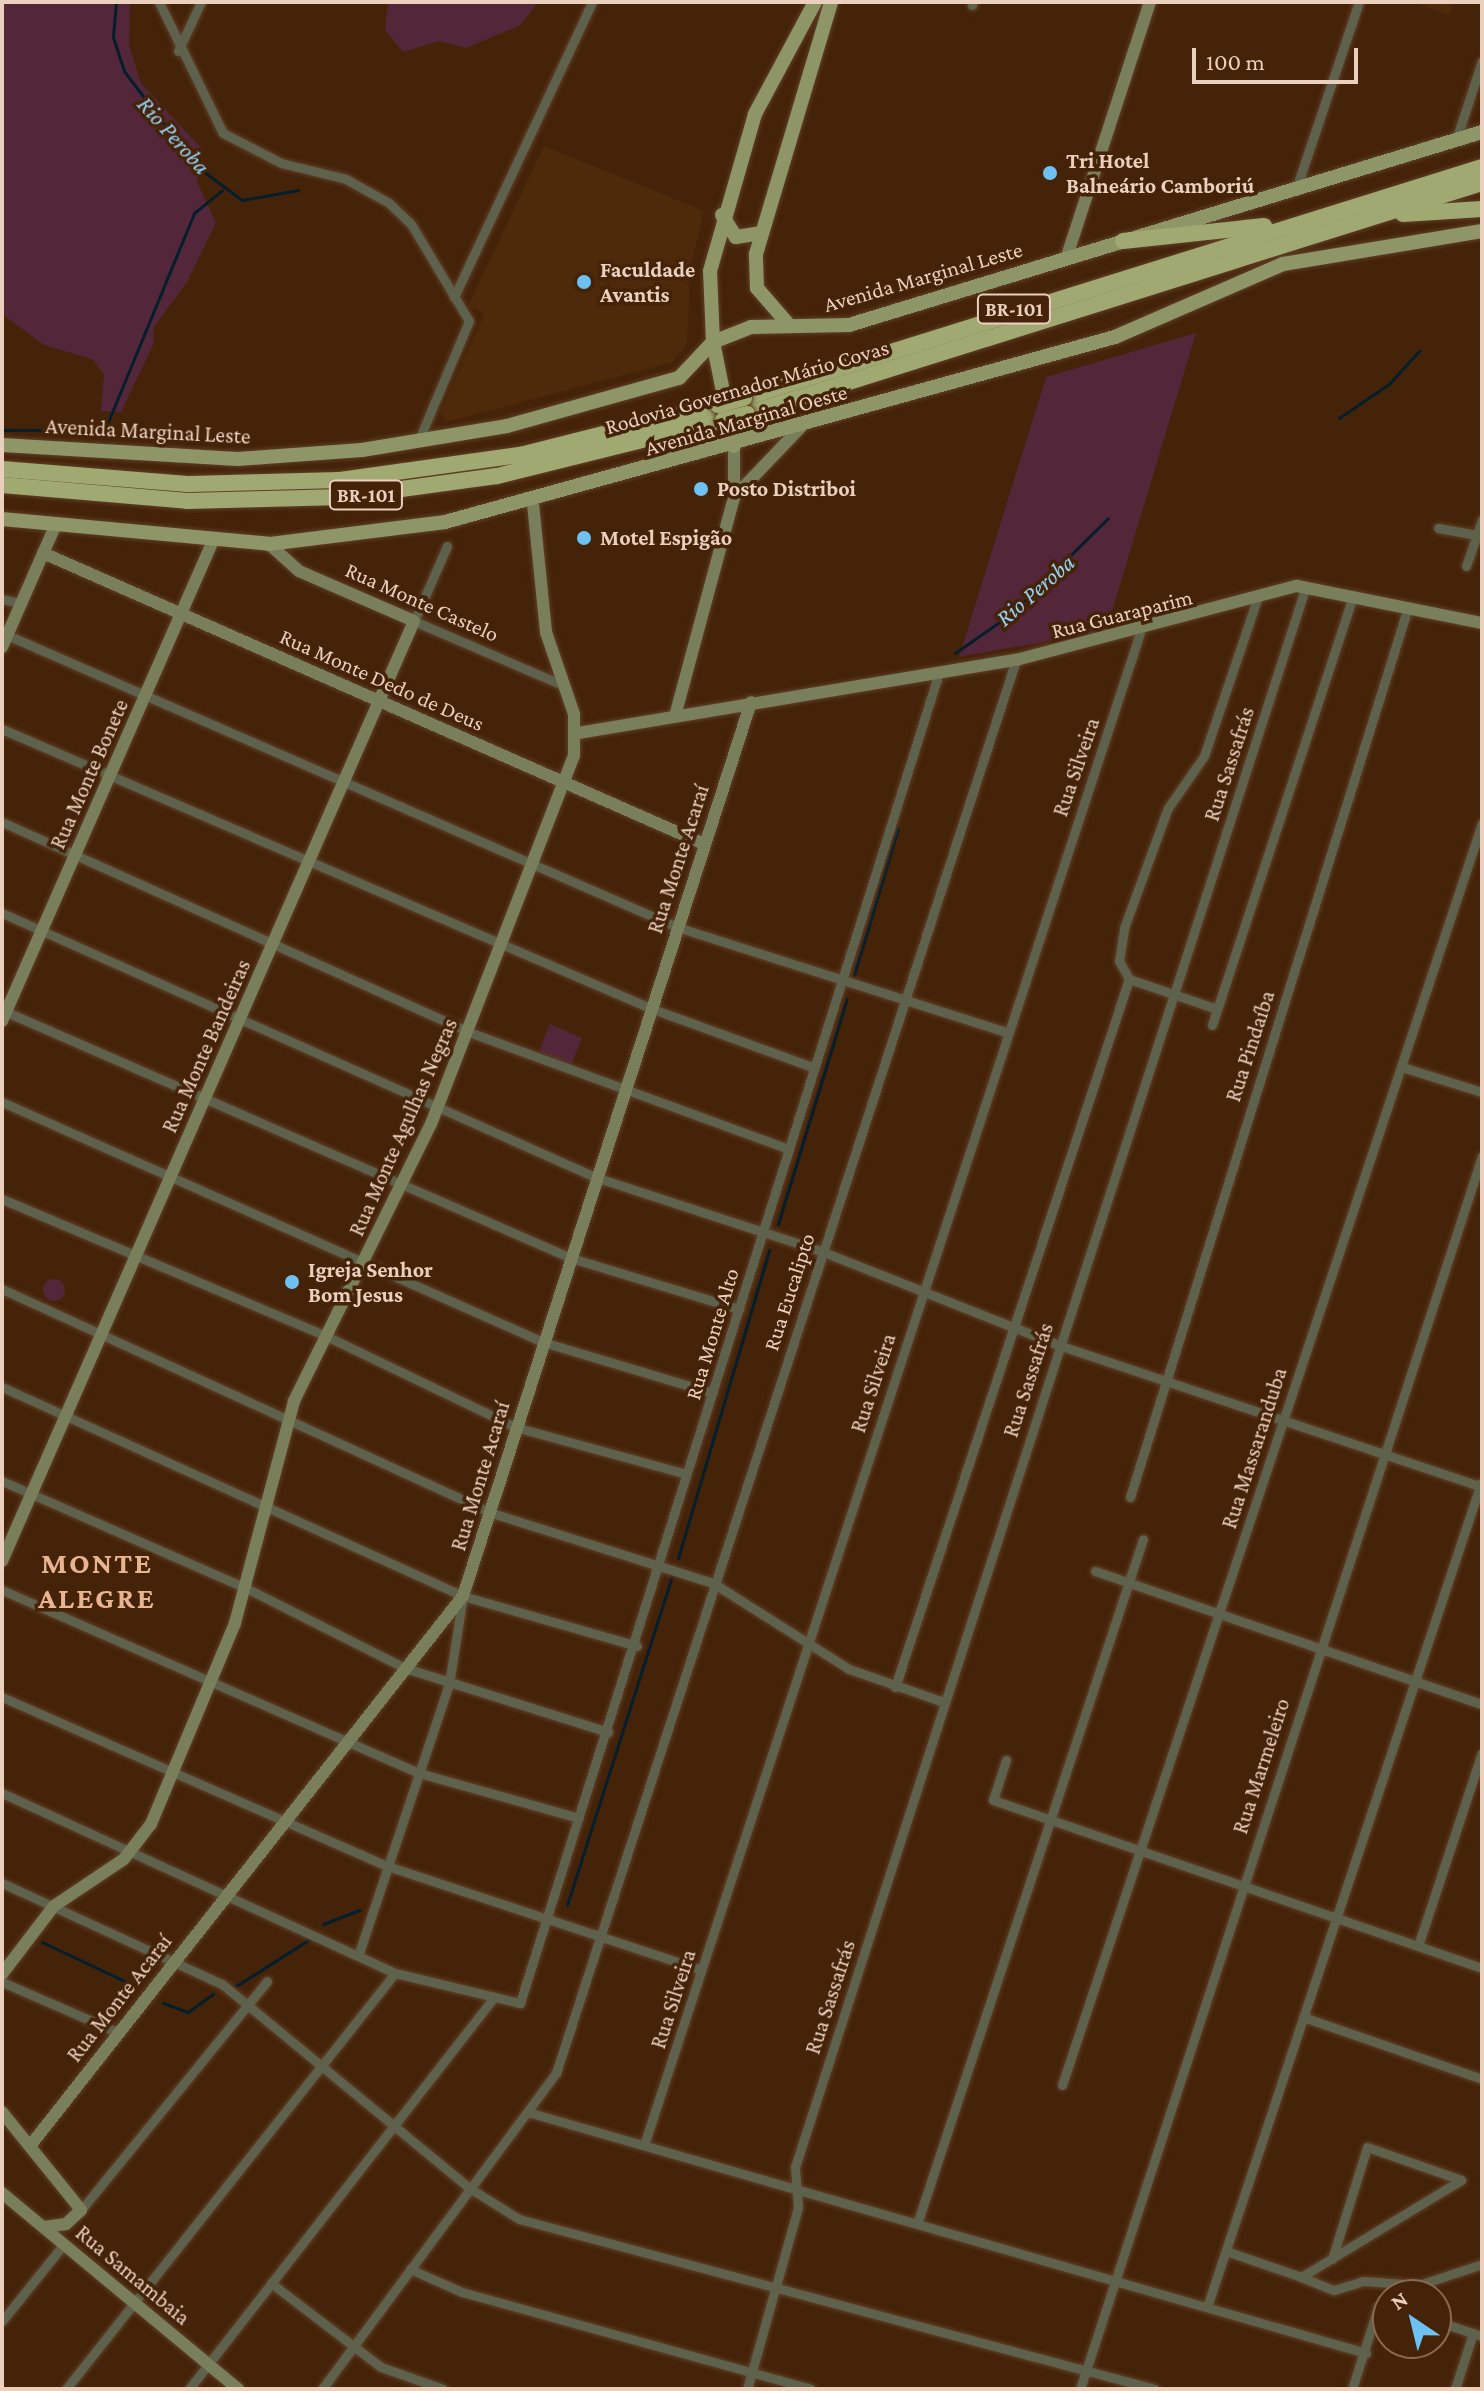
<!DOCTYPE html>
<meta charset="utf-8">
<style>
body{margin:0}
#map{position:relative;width:1484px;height:2391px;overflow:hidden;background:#442309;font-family:"Crimson Pro",serif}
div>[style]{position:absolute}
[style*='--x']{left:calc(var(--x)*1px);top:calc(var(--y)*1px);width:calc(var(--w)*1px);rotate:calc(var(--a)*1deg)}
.built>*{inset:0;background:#4e290a}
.green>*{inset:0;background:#542639}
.round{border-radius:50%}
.stream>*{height:3px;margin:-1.5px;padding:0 1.5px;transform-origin:1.5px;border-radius:1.5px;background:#051e2c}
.roads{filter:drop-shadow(0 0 2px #5f3f26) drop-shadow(0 0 2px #5f3f26)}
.street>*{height:9px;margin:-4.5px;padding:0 4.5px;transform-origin:4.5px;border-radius:4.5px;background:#5e614b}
.secondary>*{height:12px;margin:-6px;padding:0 6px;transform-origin:6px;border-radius:6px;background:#797f5b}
.primary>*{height:14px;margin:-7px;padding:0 7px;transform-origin:7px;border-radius:7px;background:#8e9566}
.highway>*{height:16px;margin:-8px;padding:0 8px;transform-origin:8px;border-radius:8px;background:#a0a971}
.bridges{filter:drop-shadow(0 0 2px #5f3f26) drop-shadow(0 0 2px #5f3f26)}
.highway-bridge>*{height:16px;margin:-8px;padding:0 8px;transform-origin:8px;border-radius:8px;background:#a0a971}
.dots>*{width:22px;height:22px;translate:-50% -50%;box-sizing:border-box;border:4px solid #442309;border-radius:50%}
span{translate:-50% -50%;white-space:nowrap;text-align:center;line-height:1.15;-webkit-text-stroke:7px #442309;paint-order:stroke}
.shield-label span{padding:2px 6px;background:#442309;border:2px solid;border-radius:6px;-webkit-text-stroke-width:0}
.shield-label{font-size:20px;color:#ebd0be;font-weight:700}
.poi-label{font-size:22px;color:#ebd0be;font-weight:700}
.left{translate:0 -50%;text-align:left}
.street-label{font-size:22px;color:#ebd0be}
.water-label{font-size:24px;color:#95d0f4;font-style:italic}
.district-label{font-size:30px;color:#e9b591;font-weight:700;letter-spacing:2px}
.frame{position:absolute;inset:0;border:4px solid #ebd0be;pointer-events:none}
.north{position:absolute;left:1372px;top:2279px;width:80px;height:80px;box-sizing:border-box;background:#442309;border:2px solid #876851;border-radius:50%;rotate:325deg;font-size:22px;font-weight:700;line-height:32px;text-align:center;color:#ebd0be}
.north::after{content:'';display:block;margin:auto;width:28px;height:36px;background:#6dc2f3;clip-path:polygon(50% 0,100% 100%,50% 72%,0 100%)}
.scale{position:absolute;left:1192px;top:48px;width:166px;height:36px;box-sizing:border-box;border:4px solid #ebd0be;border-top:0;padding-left:10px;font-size:24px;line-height:28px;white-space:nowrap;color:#ebd0be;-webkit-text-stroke:6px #442309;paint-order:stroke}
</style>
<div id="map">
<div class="built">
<i style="clip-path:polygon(1412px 2px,1453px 2px,1449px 15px)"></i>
<i style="clip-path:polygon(544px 146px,704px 211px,691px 264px,687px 343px,673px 362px,447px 422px,440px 412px,484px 314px,468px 306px)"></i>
</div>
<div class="green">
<i style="clip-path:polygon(2px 2px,130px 2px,129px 45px,141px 83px,203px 150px,197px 182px,216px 223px,187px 282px,153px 328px,154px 343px,121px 412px,101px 411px,104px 374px,92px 359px,44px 345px,2px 314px)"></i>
<i style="clip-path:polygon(388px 2px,538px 2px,521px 25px,466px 48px,439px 41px,403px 52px,385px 30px)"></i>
<i style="clip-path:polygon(1196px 333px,1106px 631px,959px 657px,1046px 377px)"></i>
<i style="clip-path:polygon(550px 1024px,582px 1038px,571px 1065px,539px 1051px)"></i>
<i class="round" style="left:43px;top:1279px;width:22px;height:22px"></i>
</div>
<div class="stream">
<i style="--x:116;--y:2;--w:35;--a:95"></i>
<i style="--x:113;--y:37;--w:36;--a:72"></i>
<i style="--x:124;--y:71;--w:118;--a:52.9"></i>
<i style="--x:195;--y:165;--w:59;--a:36.7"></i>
<i style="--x:242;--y:200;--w:57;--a:-10.1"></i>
<i style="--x:1339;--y:418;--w:60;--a:-34.2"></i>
<i style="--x:1389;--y:384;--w:45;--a:-47.7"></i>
<i style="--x:2;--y:430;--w:90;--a:0"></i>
<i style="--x:92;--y:430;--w:18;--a:-27"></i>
<i style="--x:108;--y:422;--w:226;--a:-67.6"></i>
<i style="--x:194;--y:213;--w:36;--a:-39"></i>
<i style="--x:955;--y:653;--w:68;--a:-34.9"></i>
<i style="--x:1011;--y:614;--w:136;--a:-44.7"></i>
<i style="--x:854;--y:975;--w:153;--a:-73.3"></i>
<i style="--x:778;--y:1224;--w:235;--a:-73"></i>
<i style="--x:678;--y:1558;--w:321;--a:-73.5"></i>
<i style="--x:567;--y:1905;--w:345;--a:-72.3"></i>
<i style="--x:323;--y:1924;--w:39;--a:-21"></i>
<i style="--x:42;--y:1942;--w:105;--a:25.3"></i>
<i style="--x:236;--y:1986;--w:88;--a:-32.4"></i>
<i style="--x:163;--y:2003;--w:27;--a:20"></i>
<i style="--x:188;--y:2012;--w:31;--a:-36"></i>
</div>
<div class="roads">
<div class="street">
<i style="--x:159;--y:2;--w:146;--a:64"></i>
<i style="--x:223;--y:133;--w:65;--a:27.3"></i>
<i style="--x:281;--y:163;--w:67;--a:13.8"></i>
<i style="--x:346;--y:179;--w:49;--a:29.2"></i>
<i style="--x:389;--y:203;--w:30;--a:44"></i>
<i style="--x:411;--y:224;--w:113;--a:59.1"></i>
<i style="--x:469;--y:321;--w:131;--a:112.9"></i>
<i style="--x:972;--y:5;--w:3;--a:-72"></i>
<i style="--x:178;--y:51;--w:54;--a:-64.9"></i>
<i style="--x:1456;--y:140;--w:83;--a:-71.8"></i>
<i style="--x:1296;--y:189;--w:197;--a:-71.4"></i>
<i style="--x:454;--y:297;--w:326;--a:-64.9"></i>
<i style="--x:1438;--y:528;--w:45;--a:10.3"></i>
<i style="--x:447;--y:546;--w:82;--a:113.7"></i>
<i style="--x:414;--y:621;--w:164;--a:23.3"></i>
<i style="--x:1466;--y:566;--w:49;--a:-70.8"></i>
<i style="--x:2;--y:599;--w:19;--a:12"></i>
<i style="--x:7;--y:635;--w:731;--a:23.55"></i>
<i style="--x:677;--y:927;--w:345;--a:17.7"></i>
<i style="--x:2;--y:729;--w:706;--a:23.29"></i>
<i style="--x:650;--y:1008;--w:172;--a:20"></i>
<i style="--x:2;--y:822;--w:512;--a:24.21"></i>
<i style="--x:469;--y:1032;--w:340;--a:20.1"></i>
<i style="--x:2;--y:913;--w:649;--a:24"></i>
<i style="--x:595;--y:1177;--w:238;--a:18.1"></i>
<i style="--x:821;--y:1251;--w:255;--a:21.6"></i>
<i style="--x:1058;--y:1345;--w:447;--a:18.5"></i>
<i style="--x:1129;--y:979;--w:21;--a:-119"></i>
<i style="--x:1119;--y:961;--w:33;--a:-81"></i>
<i style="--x:1124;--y:928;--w:128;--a:-69.9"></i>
<i style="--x:1168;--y:808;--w:63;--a:-55.3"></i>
<i style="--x:1204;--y:756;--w:166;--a:-71.3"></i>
<i style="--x:1129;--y:979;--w:93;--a:18.8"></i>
<i style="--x:2;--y:1010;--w:621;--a:23.55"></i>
<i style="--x:571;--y:1258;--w:176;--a:16.9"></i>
<i style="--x:1212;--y:1025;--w:453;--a:-71.8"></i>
<i style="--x:1402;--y:1067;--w:84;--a:17.4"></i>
<i style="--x:2;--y:1102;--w:592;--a:23.92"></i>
<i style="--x:543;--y:1342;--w:177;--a:16.7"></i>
<i style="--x:2;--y:1199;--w:350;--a:22.9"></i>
<i style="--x:324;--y:1335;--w:212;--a:25.7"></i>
<i style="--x:515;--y:1427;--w:178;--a:15.3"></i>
<i style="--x:2;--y:1289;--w:539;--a:24.57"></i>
<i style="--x:492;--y:1513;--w:232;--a:17.6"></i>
<i style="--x:713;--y:1583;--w:161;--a:32.3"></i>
<i style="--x:849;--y:1669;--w:101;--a:19.2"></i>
<i style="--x:2;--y:1387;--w:506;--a:24.39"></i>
<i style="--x:463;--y:1596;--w:181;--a:16"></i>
<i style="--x:2;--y:1481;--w:266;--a:23.7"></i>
<i style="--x:246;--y:1588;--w:178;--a:26.7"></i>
<i style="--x:405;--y:1668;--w:213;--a:17.5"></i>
<i style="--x:1130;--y:1497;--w:932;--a:-72.65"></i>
<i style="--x:1095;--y:1571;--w:409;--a:19"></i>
<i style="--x:2;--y:1590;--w:455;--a:23.7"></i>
<i style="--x:419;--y:1773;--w:166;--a:15.7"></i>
<i style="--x:895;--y:1687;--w:746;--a:-71.71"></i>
<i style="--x:2;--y:1697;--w:420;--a:23.7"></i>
<i style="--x:387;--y:1866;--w:331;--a:18.3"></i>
<i style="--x:1006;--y:1760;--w:42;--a:108"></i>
<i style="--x:993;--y:1800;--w:517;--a:18.96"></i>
<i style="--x:2;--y:1793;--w:432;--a:24.6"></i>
<i style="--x:395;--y:1973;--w:129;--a:13.5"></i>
<i style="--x:520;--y:2003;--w:1391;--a:-72.52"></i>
<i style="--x:2;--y:1883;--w:242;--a:24.7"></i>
<i style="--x:222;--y:1984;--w:323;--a:39.5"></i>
<i style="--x:471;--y:2189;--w:57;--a:32"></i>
<i style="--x:519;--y:2219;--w:658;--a:14.97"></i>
<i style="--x:1418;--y:1946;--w:203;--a:-71.7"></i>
<i style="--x:359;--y:1953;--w:284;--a:-71.5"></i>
<i style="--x:449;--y:1684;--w:89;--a:-81"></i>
<i style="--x:2;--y:1982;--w:125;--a:23.5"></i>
<i style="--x:1303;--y:2017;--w:189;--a:19.1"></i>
<i style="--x:1062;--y:2085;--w:1330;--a:-71.59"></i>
<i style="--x:531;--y:2113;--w:869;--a:16.04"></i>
<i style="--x:644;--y:2145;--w:1591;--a:-71.84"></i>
<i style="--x:81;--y:2210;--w:295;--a:-50.9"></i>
<i style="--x:917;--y:2224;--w:721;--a:-71.74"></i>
<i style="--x:1226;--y:2251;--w:79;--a:19.1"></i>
<i style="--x:1301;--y:2277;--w:187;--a:-31.2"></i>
<i style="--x:1332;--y:2259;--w:117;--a:-72.6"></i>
<i style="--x:1367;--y:2147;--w:100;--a:19.3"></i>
<i style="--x:410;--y:2269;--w:57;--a:23.9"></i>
<i style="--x:462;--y:2292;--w:362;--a:15.5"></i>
<i style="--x:1301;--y:2277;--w:35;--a:22"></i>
<i style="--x:1334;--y:2290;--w:30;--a:-17"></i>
<i style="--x:1363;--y:2281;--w:56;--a:4.1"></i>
<i style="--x:1419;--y:2285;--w:66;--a:-18.4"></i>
<i style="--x:271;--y:2283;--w:138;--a:37.4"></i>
<i style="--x:381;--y:2367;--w:66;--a:19.5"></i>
<i style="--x:1207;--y:2307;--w:868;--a:-71.61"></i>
<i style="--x:2;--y:2321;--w:99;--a:-51.2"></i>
<i style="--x:1436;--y:2321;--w:48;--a:18.1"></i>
<i style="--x:66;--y:2389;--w:530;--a:-51.66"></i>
<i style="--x:189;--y:2389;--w:493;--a:-52.1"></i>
<i style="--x:322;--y:2389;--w:393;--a:-53.5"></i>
<i style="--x:556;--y:2073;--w:1486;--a:-71.97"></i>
<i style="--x:747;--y:2389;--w:189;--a:-74.3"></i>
<i style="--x:798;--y:2207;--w:40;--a:-94.3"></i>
<i style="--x:795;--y:2167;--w:1662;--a:-72.09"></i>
<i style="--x:1080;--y:2389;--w:1297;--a:-71.94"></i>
<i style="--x:1352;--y:2389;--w:86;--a:-72.4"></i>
<i style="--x:1378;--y:2307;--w:10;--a:-17"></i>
<i style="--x:1455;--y:2389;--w:59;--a:-72.2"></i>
</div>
<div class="secondary">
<i style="--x:1066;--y:259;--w:270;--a:-71.9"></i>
<i style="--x:734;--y:497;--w:97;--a:-46.3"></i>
<i style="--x:43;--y:553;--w:722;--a:23.76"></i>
<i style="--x:2;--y:647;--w:132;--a:-66.3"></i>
<i style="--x:675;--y:716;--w:227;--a:-74.9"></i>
<i style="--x:734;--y:497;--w:51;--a:-90"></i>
<i style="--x:578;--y:733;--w:444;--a:-9.5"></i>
<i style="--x:1016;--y:660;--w:291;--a:-14.8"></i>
<i style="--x:1297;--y:586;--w:189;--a:11.3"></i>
<i style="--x:2;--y:1021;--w:522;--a:-66.28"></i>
<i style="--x:2;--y:1561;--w:1026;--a:-66.33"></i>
<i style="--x:414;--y:621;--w:125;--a:-156.5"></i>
<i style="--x:299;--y:571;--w:40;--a:-138"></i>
<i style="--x:2;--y:1974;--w:86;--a:-52.6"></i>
<i style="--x:54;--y:1906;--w:84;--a:-33.9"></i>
<i style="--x:124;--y:1859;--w:44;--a:-52.4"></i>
<i style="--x:151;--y:1824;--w:218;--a:-67.3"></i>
<i style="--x:235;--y:1623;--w:230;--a:-75.1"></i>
<i style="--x:294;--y:1401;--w:309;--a:-63.7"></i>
<i style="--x:431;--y:1124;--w:395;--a:-68.8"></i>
<i style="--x:574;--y:756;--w:42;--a:-90"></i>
<i style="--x:574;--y:714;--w:87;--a:-108.9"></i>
<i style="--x:546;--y:632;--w:130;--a:-95.8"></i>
<i style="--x:2;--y:2112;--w:126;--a:51.1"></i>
<i style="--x:81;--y:2210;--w:21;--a:137"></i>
<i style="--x:66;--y:2224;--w:22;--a:172"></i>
<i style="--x:30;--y:2146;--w:700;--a:-51.79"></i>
<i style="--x:463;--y:1596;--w:939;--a:-72.14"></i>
<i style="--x:2;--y:2193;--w:307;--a:39.7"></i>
</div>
<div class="primary">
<i style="--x:722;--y:215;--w:26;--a:58"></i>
<i style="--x:736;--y:237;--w:26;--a:-9"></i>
<i style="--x:789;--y:325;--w:49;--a:-130.9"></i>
<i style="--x:757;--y:288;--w:34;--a:-92"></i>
<i style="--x:756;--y:254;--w:263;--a:-73.4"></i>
<i style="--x:2;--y:445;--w:236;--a:3.4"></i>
<i style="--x:238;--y:459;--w:124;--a:-4.2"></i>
<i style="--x:362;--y:450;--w:147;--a:-9.4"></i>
<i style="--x:507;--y:426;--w:179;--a:-15.6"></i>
<i style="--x:679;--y:378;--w:50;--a:-46.6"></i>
<i style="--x:713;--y:342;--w:41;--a:-21.5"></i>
<i style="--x:751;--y:327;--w:98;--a:-1.2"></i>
<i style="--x:849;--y:325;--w:662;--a:-16.96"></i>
<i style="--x:734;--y:446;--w:106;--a:-101.4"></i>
<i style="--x:713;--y:342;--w:71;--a:-92.4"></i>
<i style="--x:710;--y:271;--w:163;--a:-74"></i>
<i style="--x:755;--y:114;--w:127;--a:-61.8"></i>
<i style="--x:2;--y:519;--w:268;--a:5.3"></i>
<i style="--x:269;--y:544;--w:177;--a:-7.1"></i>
<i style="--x:445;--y:522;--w:695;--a:-15.44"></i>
<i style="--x:1115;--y:337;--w:183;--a:-23.5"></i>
<i style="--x:1283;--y:264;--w:202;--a:-9.4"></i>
</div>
<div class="highway">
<i style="--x:1403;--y:214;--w:79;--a:-3.6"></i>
<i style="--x:1123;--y:241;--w:142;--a:-6.1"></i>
<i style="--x:744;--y:398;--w:773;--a:-17.38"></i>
<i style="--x:747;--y:414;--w:770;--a:-17.45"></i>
<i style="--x:2;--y:469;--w:189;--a:4.6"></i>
<i style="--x:190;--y:484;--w:149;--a:-1.5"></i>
<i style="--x:339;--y:480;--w:183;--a:-7.9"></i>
<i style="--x:520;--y:455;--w:204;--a:-14.2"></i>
<i style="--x:2;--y:485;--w:186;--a:4.9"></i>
<i style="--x:187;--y:501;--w:156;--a:-1.5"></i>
<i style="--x:343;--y:497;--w:155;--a:-7.8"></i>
<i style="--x:497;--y:476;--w:233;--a:-13.9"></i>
</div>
</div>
<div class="bridges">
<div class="highway-bridge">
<i style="--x:718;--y:405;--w:27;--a:-15"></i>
<i style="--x:723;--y:420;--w:25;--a:-14"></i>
</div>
</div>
<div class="dots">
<i style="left:1050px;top:173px;background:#6dc2f3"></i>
<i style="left:584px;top:282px;background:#6dc2f3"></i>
<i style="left:701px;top:489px;background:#6dc2f3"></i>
<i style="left:584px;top:538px;background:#6dc2f3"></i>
<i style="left:292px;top:1282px;background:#6dc2f3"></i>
</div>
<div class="shield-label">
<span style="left:1014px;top:309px">BR-101</span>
<span style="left:366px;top:495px">BR-101</span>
</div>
<div class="poi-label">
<span class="left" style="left:1066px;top:173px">Tri Hotel<br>Balneário Camboriú</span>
<span class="left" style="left:600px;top:282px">Faculdade<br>Avantis</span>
<span class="left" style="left:717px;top:489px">Posto Distriboi</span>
<span class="left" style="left:600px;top:538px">Motel Espigão</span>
<span class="left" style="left:308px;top:1282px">Igreja Senhor<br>Bom Jesus</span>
</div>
<div class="street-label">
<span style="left:923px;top:277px;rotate:-16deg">Avenida Marginal Leste</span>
<span style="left:747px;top:387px;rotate:-16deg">Rodovia Governador Mário Covas</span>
<span style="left:746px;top:420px;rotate:-16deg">Avenida Marginal Oeste</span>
<span style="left:148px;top:431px;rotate:3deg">Avenida Marginal Leste</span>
<span style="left:422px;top:602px;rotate:24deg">Rua Monte Castelo</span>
<span style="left:1122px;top:614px;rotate:-14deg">Rua Guaraparim</span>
<span style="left:382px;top:680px;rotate:24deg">Rua Monte Dedo de Deus</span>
<span style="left:1229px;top:764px;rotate:-72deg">Rua Sassafrás</span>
<span style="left:1076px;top:767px;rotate:-71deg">Rua Silveira</span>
<span style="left:89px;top:774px;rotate:-66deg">Rua Monte Bonete</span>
<span style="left:678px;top:859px;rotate:-72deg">Rua Monte Acaraí</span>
<span style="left:206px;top:1046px;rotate:-66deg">Rua Monte Bandeiras</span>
<span style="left:1250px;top:1046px;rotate:-72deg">Rua Pindaíba</span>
<span style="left:403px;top:1127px;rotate:-66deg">Rua Monte Agulhas Negras</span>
<span style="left:789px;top:1292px;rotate:-72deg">Rua Eucalipto</span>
<span style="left:712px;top:1334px;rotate:-73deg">Rua Monte Alto</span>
<span style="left:1028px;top:1380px;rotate:-72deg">Rua Sassafrás</span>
<span style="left:873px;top:1383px;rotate:-72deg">Rua Silveira</span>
<span style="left:1254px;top:1448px;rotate:-72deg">Rua Massaranduba</span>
<span style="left:480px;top:1476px;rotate:-73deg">Rua Monte Acaraí</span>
<span style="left:1261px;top:1766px;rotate:-72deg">Rua Marmeleiro</span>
<span style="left:830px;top:1997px;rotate:-72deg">Rua Sassafrás</span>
<span style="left:119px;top:1998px;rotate:-52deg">Rua Monte Acaraí</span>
<span style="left:673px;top:1999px;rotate:-72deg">Rua Silveira</span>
<span style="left:133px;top:2275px;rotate:40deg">Rua Samambaia</span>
</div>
<div class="water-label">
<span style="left:174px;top:135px;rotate:48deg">Rio Peroba</span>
<span style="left:1035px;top:590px;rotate:-41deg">Rio Peroba</span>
</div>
<div class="district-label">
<span style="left:97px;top:1580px">MONTE<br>ALEGRE</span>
</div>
<div class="frame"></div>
<div class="north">N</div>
<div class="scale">100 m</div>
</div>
